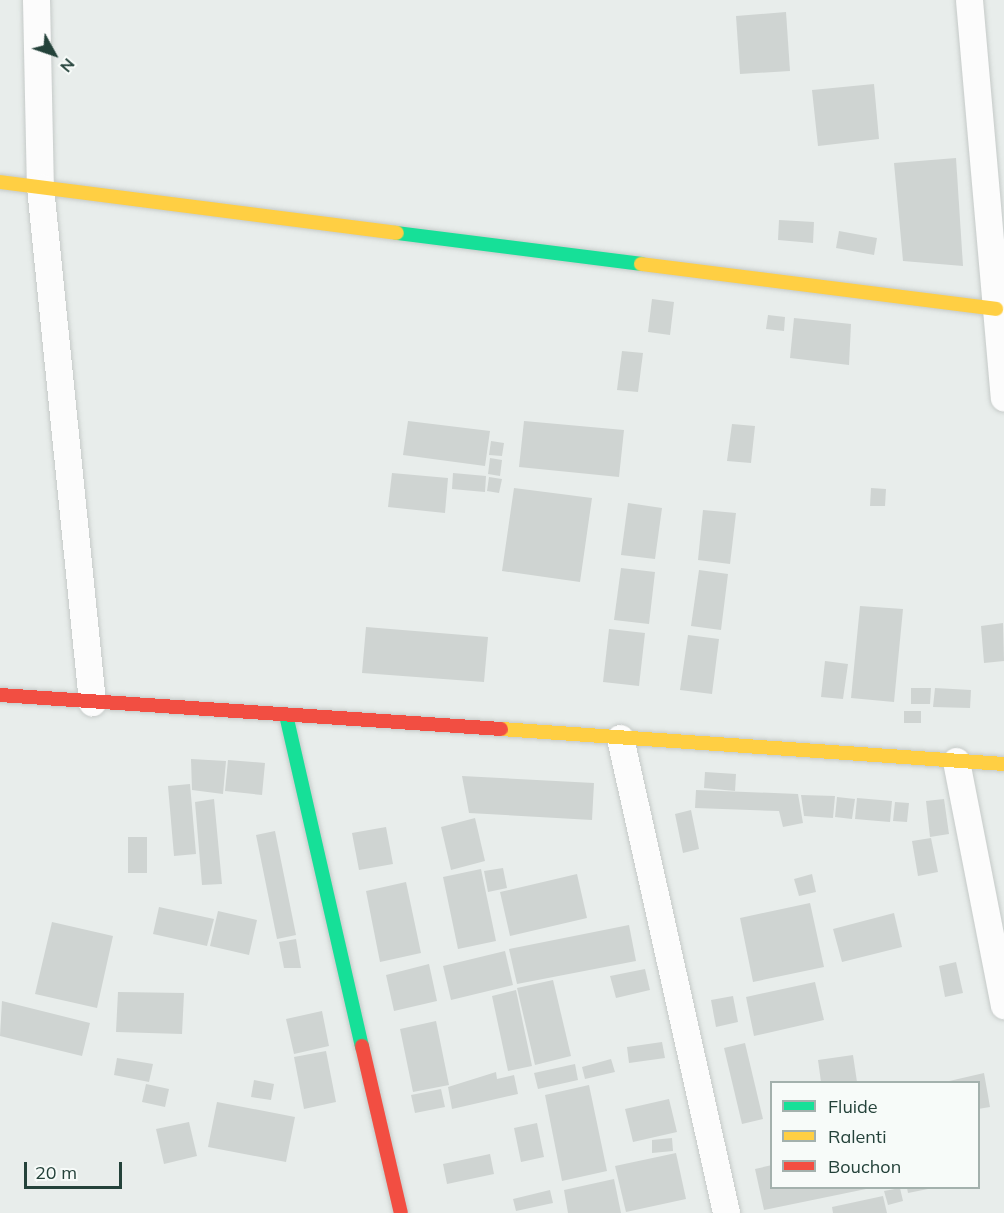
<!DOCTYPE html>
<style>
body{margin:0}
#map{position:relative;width:1004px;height:1213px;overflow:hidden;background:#e8edeb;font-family:Mulish,sans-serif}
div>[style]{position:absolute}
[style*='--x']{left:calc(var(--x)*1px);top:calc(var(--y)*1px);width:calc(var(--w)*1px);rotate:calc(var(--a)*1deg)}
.building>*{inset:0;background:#cfd4d2}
.roads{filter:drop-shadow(0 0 2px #c5cac8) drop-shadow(0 0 2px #c5cac8)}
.street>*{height:27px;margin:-13.5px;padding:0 13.5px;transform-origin:13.5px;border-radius:13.5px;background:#fcfcfc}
.fast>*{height:14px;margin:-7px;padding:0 7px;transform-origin:7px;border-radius:7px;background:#16e098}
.slow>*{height:14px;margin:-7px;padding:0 7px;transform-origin:7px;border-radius:7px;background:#ffcf43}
.jam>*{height:14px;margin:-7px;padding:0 7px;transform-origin:7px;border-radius:7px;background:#f24e42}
span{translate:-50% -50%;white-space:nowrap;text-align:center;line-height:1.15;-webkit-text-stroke:5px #f7fbf9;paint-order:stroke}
.legend{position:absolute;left:770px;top:1081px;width:210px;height:108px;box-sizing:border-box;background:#f7fbf9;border:2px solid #a3b1ad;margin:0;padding:8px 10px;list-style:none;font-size:18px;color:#24423a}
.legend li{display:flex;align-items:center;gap:12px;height:30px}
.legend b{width:30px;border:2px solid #a3b1ad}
.north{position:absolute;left:24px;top:24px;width:60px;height:60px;-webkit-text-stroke:4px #f7fbf9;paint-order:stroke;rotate:130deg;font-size:16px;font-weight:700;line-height:24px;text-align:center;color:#24423a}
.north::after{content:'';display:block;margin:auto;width:21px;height:27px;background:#24423a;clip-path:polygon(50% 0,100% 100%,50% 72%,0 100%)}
.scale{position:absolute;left:24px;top:1162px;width:98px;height:27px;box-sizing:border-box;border:3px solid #24423a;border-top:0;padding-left:8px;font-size:18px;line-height:21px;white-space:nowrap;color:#24423a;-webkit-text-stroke:4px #f7fbf9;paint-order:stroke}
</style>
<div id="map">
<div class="building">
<i style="clip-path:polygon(786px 12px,790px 71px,740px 74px,736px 16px)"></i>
<i style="clip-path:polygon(874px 84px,879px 139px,818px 146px,812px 90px)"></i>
<i style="clip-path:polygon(956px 158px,963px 266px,903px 261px,894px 163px)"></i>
<i style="clip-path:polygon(779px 220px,814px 222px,813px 243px,778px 240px)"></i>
<i style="clip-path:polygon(839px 231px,877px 238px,874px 255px,836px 248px)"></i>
<i style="clip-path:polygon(652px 299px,674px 302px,670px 335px,648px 332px)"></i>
<i style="clip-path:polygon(768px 315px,785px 317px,784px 331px,766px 329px)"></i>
<i style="clip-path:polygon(794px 318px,851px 324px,849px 365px,790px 358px)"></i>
<i style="clip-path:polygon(622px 351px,643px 353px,638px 392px,617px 390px)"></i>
<i style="clip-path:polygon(408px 421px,490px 431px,485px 466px,403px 455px)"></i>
<i style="clip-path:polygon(524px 421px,624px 430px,619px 477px,519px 467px)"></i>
<i style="clip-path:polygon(732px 424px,755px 426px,751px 463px,727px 461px)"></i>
<i style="clip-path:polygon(491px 441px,504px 443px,502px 456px,489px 455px)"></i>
<i style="clip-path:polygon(490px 458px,502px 460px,500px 476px,488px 474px)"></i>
<i style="clip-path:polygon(392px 473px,448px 478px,445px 513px,388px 507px)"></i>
<i style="clip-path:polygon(453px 473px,486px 476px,485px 492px,452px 489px)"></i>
<i style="clip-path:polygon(489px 477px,502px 479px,499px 493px,487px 491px)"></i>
<i style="clip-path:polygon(514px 488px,592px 498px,580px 582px,502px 571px)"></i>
<i style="clip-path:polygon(871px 488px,886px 489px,885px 506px,870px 506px)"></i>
<i style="clip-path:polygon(628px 503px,662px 508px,655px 559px,621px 555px)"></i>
<i style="clip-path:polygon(703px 510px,736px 513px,730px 564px,698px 560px)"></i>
<i style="clip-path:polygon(621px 568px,655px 572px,649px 624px,614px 620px)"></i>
<i style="clip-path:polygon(699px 570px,728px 574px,721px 630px,691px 626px)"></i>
<i style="clip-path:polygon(860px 606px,903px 609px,894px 702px,851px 698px)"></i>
<i style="clip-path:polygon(1003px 623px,1004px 661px,984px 663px,981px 626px)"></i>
<i style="clip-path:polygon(366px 627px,488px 637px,484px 682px,362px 673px)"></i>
<i style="clip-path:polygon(609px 629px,645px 633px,639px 686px,603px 682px)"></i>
<i style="clip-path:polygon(688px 635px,719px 639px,712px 694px,680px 690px)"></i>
<i style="clip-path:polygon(825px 661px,848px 664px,843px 699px,821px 697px)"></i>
<i style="clip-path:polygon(911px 688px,931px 688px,930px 704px,911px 704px)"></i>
<i style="clip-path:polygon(935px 688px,971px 690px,970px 708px,933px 707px)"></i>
<i style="clip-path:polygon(904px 711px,921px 711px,921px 723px,904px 723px)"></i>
<i style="clip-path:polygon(191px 759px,226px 761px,223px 794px,192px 790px)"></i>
<i style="clip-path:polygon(228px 760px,265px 763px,262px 795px,225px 791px)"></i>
<i style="clip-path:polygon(705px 772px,736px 774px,735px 791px,704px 788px)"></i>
<i style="clip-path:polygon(462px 776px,594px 783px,592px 820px,469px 813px)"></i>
<i style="clip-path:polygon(190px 784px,196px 854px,174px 856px,168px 786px)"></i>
<i style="clip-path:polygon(696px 790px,798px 794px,803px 823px,783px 827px,779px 811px,695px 808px)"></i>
<i style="clip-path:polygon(801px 795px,835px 796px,833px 818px,804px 816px)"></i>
<i style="clip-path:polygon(837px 797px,855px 799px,852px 819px,835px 817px)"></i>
<i style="clip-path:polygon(857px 798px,892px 801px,890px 822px,855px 819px)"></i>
<i style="clip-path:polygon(214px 799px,222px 884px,202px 885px,195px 802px)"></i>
<i style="clip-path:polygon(944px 799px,949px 834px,930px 837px,926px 801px)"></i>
<i style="clip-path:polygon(895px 802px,909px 803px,907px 822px,893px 821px)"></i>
<i style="clip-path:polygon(691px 810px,699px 849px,683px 853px,675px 814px)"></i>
<i style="clip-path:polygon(475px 818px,485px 861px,451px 870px,441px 827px)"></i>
<i style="clip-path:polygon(386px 827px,393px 864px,359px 870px,352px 833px)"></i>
<i style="clip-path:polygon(275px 831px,296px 935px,277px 939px,256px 835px)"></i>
<i style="clip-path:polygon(128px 837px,147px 837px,147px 873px,128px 873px)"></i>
<i style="clip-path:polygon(931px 838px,938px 872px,918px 876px,912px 841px)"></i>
<i style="clip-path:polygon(503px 868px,507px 888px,488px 892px,484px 871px)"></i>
<i style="clip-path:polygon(481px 869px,496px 941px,458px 949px,443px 877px)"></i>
<i style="clip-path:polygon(577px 874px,587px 918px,510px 936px,500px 892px)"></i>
<i style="clip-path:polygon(812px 874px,816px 892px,799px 896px,794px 879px)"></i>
<i style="clip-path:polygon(406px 882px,421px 953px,380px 962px,366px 891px)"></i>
<i style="clip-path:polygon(810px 903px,824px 967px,753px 982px,740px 918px)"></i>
<i style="clip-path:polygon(159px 907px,214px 919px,207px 946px,153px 934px)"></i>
<i style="clip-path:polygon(218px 911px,257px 920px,249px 955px,210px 946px)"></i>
<i style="clip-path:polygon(894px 913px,902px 947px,842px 962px,833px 929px)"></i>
<i style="clip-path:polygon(52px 922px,113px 936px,97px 1008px,35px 994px)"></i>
<i style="clip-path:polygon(629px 925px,636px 961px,517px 984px,509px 949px)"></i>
<i style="clip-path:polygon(296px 939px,301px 968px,284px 968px,279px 942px)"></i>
<i style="clip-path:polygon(505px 951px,513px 985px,451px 1000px,443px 966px)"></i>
<i style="clip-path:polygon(956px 962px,963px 993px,945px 997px,939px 966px)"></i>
<i style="clip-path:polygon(429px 964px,437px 1001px,394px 1011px,386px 975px)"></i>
<i style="clip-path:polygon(645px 969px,650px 990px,616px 998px,610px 976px)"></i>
<i style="clip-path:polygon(553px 980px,571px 1056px,535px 1065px,517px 988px)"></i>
<i style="clip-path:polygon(815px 982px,824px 1020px,754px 1036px,746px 997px)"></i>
<i style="clip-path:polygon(516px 990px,532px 1066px,508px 1071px,492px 996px)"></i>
<i style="clip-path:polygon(118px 992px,184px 993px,182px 1034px,116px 1032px)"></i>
<i style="clip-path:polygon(733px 996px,738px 1022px,716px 1027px,711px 1000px)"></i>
<i style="clip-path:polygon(2px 1001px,90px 1023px,82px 1056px,0 1036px)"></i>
<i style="clip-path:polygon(322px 1011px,329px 1046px,294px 1054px,286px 1019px)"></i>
<i style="clip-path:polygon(436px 1021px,449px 1085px,413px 1092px,400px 1029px)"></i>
<i style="clip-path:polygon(662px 1042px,665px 1058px,629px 1063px,627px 1047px)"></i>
<i style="clip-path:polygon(745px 1043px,763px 1119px,742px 1124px,724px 1048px)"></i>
<i style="clip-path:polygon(326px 1051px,336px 1102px,304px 1109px,294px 1057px)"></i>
<i style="clip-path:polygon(853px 1055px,857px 1082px,821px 1082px,818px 1060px)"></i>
<i style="clip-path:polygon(117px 1058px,153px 1064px,149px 1082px,114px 1075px)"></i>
<i style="clip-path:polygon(611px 1059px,615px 1072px,585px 1079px,582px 1067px)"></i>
<i style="clip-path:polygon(575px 1064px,578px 1080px,538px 1089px,534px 1073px)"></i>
<i style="clip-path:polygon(496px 1072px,497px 1079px,514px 1075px,518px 1094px,452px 1109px,448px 1087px)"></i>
<i style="clip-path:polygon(984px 1073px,990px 1107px,978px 1109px,978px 1082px,945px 1082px)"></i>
<i style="clip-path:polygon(254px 1080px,274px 1084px,271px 1100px,251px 1097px)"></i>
<i style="clip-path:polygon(146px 1084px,169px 1089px,165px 1107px,142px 1102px)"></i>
<i style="clip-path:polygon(589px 1085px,607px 1171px,562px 1181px,545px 1095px)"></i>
<i style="clip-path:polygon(441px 1089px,445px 1107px,415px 1113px,411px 1095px)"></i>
<i style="clip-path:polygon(669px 1099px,677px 1132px,633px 1142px,625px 1109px)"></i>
<i style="clip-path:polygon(217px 1102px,295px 1117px,286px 1162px,208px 1147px)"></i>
<i style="clip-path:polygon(189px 1122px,197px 1156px,164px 1164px,156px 1129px)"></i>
<i style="clip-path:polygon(537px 1123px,544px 1157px,521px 1162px,514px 1128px)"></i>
<i style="clip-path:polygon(672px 1138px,673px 1151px,652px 1153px,652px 1140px)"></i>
<i style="clip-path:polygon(676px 1153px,686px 1199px,626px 1212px,615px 1166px)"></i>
<i style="clip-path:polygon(490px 1154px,494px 1174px,447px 1184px,443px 1164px)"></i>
<i style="clip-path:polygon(772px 1165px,772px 1188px,866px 1189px,764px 1210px,755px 1169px)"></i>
<i style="clip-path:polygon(614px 1179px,621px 1213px,568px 1213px,564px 1190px)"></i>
<i style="clip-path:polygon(900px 1188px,903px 1201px,888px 1205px,884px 1191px)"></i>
<i style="clip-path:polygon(907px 1188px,928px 1188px,928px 1189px,908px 1193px)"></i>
<i style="clip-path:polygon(550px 1190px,553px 1203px,516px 1211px,513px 1199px)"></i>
<i style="clip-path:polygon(883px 1196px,887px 1213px,833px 1213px,832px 1207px)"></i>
</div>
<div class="roads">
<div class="street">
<i style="--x:36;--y:0;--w:187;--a:88.8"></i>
<i style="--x:40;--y:187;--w:518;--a:84.23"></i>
<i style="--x:969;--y:0;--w:399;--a:85"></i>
<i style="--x:620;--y:738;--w:487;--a:77.4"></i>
<i style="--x:956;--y:761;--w:249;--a:78.9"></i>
</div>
<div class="fast">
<i style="--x:397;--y:233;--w:246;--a:7.2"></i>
<i style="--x:286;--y:715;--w:340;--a:77.1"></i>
</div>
<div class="slow">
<i style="--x:0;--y:182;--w:400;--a:7.3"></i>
<i style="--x:641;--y:264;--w:358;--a:7.2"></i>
<i style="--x:501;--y:729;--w:504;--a:3.98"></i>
</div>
<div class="jam">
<i style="--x:0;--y:695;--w:502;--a:3.88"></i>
<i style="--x:362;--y:1046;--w:171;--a:76.9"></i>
</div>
</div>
<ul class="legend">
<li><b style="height:8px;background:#16e098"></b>Fluide</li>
<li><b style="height:8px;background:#ffcf43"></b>Ralenti</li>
<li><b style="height:8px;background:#f24e42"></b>Bouchon</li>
</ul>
<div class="north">N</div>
<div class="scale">20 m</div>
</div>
